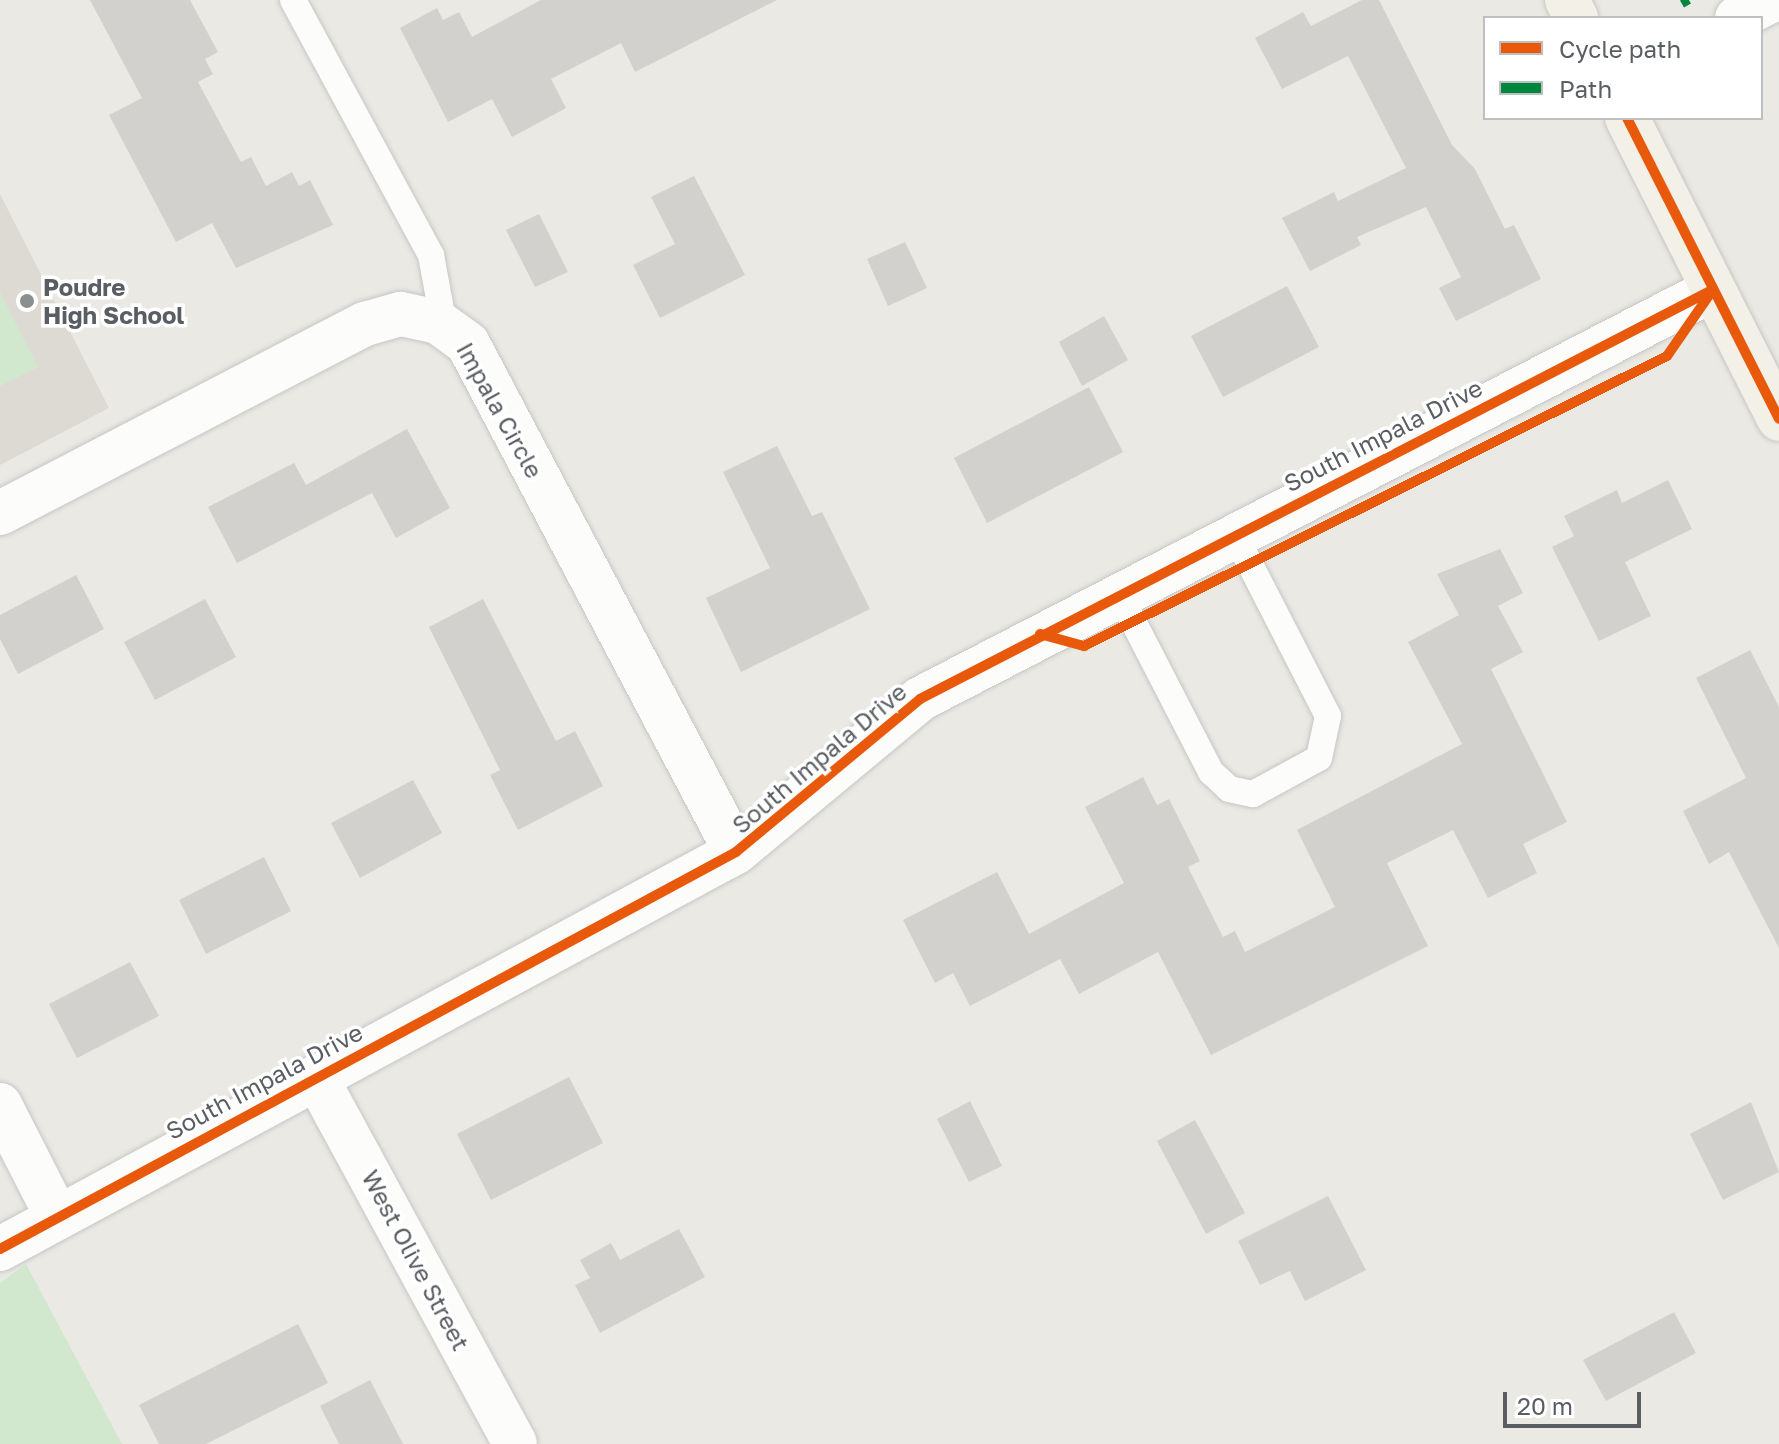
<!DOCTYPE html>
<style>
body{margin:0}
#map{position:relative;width:1779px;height:1444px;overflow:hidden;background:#eae9e4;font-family:"Golos Text",sans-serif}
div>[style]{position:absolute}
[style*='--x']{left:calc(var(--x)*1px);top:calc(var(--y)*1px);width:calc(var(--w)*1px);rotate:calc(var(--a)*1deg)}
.education>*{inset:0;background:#dcdad3}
.green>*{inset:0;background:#d1e8ce}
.building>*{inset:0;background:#d2d1ce}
.roads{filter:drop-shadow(0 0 2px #c6c6c5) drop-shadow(0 0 2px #c6c6c5)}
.service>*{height:26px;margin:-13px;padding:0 13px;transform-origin:13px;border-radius:13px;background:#fcfcfb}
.minor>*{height:44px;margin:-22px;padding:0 22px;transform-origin:22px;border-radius:22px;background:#fcfcfb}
.primary>*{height:44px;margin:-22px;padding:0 22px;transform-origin:22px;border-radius:22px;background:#f2f0e7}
.quiet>*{height:8px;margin-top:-4px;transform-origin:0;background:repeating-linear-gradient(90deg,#00873e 0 16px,transparent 0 24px)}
.cycleway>*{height:10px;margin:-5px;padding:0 5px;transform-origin:5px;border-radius:5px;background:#e8590c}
.dots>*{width:22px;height:22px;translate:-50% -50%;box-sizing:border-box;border:4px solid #fff;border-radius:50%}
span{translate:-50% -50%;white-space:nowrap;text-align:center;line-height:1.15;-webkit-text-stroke:7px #fff;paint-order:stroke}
.poi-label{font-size:24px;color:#5a5e63;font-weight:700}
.left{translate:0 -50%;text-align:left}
.street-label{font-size:24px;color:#5a5e63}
.legend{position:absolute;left:1483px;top:16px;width:280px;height:104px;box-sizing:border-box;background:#fff;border:2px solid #bdbfc1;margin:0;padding:10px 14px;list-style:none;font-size:24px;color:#5a5e63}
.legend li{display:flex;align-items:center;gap:16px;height:40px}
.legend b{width:40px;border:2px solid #bdbfc1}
.scale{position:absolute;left:1503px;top:1392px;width:138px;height:36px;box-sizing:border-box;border:4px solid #5a5e63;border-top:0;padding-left:10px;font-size:24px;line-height:28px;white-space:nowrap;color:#5a5e63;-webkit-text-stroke:6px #fff;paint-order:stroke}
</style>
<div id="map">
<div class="education">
<i style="clip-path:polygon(0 194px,109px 408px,0 465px)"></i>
</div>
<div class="green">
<i style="clip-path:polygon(0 292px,38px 367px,0 386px)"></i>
<i style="clip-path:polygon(26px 1264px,122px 1444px,0 1444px,0 1283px)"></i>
</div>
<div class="building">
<i style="clip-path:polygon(90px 0,190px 0,218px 52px,205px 59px,213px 74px,198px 82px,241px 162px,251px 157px,266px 186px,292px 172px,299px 186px,310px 180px,333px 225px,236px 268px,212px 223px,176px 242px,109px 115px,142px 98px)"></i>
<i style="clip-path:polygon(541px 0,777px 0,635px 72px,621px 43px,551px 79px,566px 108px,512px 137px,492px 99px,448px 122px,400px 28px,437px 8px,443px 20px,459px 12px,472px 37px)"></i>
<i style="clip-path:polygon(1362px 0,1379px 0,1452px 145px,1475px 169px,1505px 229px,1514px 225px,1541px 279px,1456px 321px,1439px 288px,1461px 277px,1426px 207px,1357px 237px,1361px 245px,1310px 271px,1282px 218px,1334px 192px,1338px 201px,1406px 168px,1348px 56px,1282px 89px,1255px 38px,1303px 12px,1311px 26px)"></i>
<i style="clip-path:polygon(694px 176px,745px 275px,660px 318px,633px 265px,675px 244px,651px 197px)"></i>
<i style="clip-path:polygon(539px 214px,568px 272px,535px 287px,506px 230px)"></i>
<i style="clip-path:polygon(905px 242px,927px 288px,888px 306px,867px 259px)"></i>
<i style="clip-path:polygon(1287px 286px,1319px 347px,1223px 397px,1191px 336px)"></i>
<i style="clip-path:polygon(1104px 316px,1128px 360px,1082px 386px,1059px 342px)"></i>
<i style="clip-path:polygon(1089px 387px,1123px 452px,987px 523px,954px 458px)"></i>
<i style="clip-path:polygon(407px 429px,450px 508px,396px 538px,372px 493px,237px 563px,208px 507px,294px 463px,306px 485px)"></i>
<i style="clip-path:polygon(777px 446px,812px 516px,822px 512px,870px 609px,741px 672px,706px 598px,770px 568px,723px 472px)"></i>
<i style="clip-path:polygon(1668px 480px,1692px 529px,1625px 562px,1651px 616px,1599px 641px,1552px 547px,1574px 536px,1564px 516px,1617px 490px,1622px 503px)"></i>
<i style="clip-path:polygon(1500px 549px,1523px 593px,1498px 606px,1523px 652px,1491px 669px,1567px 822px,1523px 844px,1537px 873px,1488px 898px,1453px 830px,1387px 863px,1428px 946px,1211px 1055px,1158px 952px,1079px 994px,1060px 959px,970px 1006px,953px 973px,935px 983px,903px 920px,997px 872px,1029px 934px,1124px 883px,1085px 807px,1143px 777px,1157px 805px,1169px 799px,1200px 861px,1188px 867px,1223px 937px,1235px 931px,1245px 952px,1335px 907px,1297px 830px,1462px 744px,1408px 642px,1459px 615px,1437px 574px)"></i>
<i style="clip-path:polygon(76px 575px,104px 629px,18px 674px,0 639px,0 615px)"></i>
<i style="clip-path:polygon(205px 599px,236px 657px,155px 700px,124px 642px)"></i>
<i style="clip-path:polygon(483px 599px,556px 741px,575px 731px,603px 786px,518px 830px,490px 775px,500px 770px,429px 627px)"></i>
<i style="clip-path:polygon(1750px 650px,1779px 707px,1779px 948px,1729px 852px,1709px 864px,1683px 811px,1746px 778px,1696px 678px)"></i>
<i style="clip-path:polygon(413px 780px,442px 833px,360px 878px,331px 823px)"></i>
<i style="clip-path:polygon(264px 857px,291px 911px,206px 954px,179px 900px)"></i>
<i style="clip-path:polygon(130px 962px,159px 1016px,77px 1058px,49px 1004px)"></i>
<i style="clip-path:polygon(569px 1077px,603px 1143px,491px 1200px,457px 1134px)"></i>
<i style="clip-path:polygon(970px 1101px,1002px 1166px,969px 1182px,937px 1119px)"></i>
<i style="clip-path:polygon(1751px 1102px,1779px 1172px,1723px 1200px,1690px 1134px)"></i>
<i style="clip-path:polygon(1195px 1120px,1245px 1213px,1206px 1234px,1157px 1141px)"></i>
<i style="clip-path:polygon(1328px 1196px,1366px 1270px,1305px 1301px,1290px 1271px,1260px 1285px,1238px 1241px)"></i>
<i style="clip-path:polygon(679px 1229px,705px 1277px,600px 1333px,575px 1285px,590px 1278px,580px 1260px,611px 1243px,620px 1260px)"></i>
<i style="clip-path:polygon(1674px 1312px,1696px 1353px,1606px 1401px,1583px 1360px)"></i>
<i style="clip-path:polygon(298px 1324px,328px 1383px,206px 1444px,159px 1444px,139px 1405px)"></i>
<i style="clip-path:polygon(370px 1380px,403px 1444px,339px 1444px,320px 1406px)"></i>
</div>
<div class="roads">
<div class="service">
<i style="--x:293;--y:0;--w:290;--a:61.6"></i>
<i style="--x:431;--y:255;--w:72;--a:79.6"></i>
<i style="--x:1118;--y:592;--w:203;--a:62.7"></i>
<i style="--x:1211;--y:772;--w:25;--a:43"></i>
<i style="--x:1229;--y:789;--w:25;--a:12"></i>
<i style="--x:1253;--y:794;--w:75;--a:-28.6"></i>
<i style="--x:1319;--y:758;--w:43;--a:-77.9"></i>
<i style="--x:1328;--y:716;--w:206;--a:-117.2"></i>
</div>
<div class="minor">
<i style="--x:1737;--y:18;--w:39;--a:-27"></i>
<i style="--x:0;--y:513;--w:411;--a:-27.4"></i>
<i style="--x:365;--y:324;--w:37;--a:-16"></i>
<i style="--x:401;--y:314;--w:38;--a:12"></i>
<i style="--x:438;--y:322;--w:37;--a:36"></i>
<i style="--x:468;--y:344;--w:574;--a:62.19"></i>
<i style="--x:316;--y:1077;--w:417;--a:61.5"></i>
<i style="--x:0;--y:1105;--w:121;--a:63"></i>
<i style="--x:0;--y:1249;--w:836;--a:-28.34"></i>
<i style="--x:736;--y:852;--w:239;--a:-39.7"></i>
<i style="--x:920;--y:699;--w:891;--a:-27.31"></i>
</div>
<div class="primary">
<i style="--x:1567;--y:0;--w:20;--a:63"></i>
<i style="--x:1627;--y:118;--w:337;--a:63.2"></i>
</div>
</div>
<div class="quiet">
<i style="--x:1682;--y:4;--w:8;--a:-30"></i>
</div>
<div class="cycleway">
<i style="--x:1627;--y:118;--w:337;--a:63.2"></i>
<i style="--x:1040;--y:634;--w:46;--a:15.3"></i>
<i style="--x:1084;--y:646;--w:651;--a:-26.45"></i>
<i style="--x:1667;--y:356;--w:75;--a:-55.3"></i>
<i style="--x:0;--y:1249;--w:836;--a:-28.34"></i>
<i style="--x:736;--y:852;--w:239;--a:-39.7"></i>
<i style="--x:920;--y:699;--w:891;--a:-27.31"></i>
</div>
<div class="dots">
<i style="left:27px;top:301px;background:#8c8f90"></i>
</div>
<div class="poi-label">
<span class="left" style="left:43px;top:301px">Poudre<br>High School</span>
</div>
<div class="street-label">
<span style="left:500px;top:410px;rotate:61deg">Impala Circle</span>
<span style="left:1383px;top:435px;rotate:-27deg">South Impala Drive</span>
<span style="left:819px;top:758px;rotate:-40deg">South Impala Drive</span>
<span style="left:264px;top:1081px;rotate:-28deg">South Impala Drive</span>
<span style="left:416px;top:1260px;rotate:62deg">West Olive Street</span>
</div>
<ul class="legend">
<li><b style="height:10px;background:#e8590c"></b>Cycle path</li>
<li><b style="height:10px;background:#00873e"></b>Path</li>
</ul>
<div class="scale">20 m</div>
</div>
